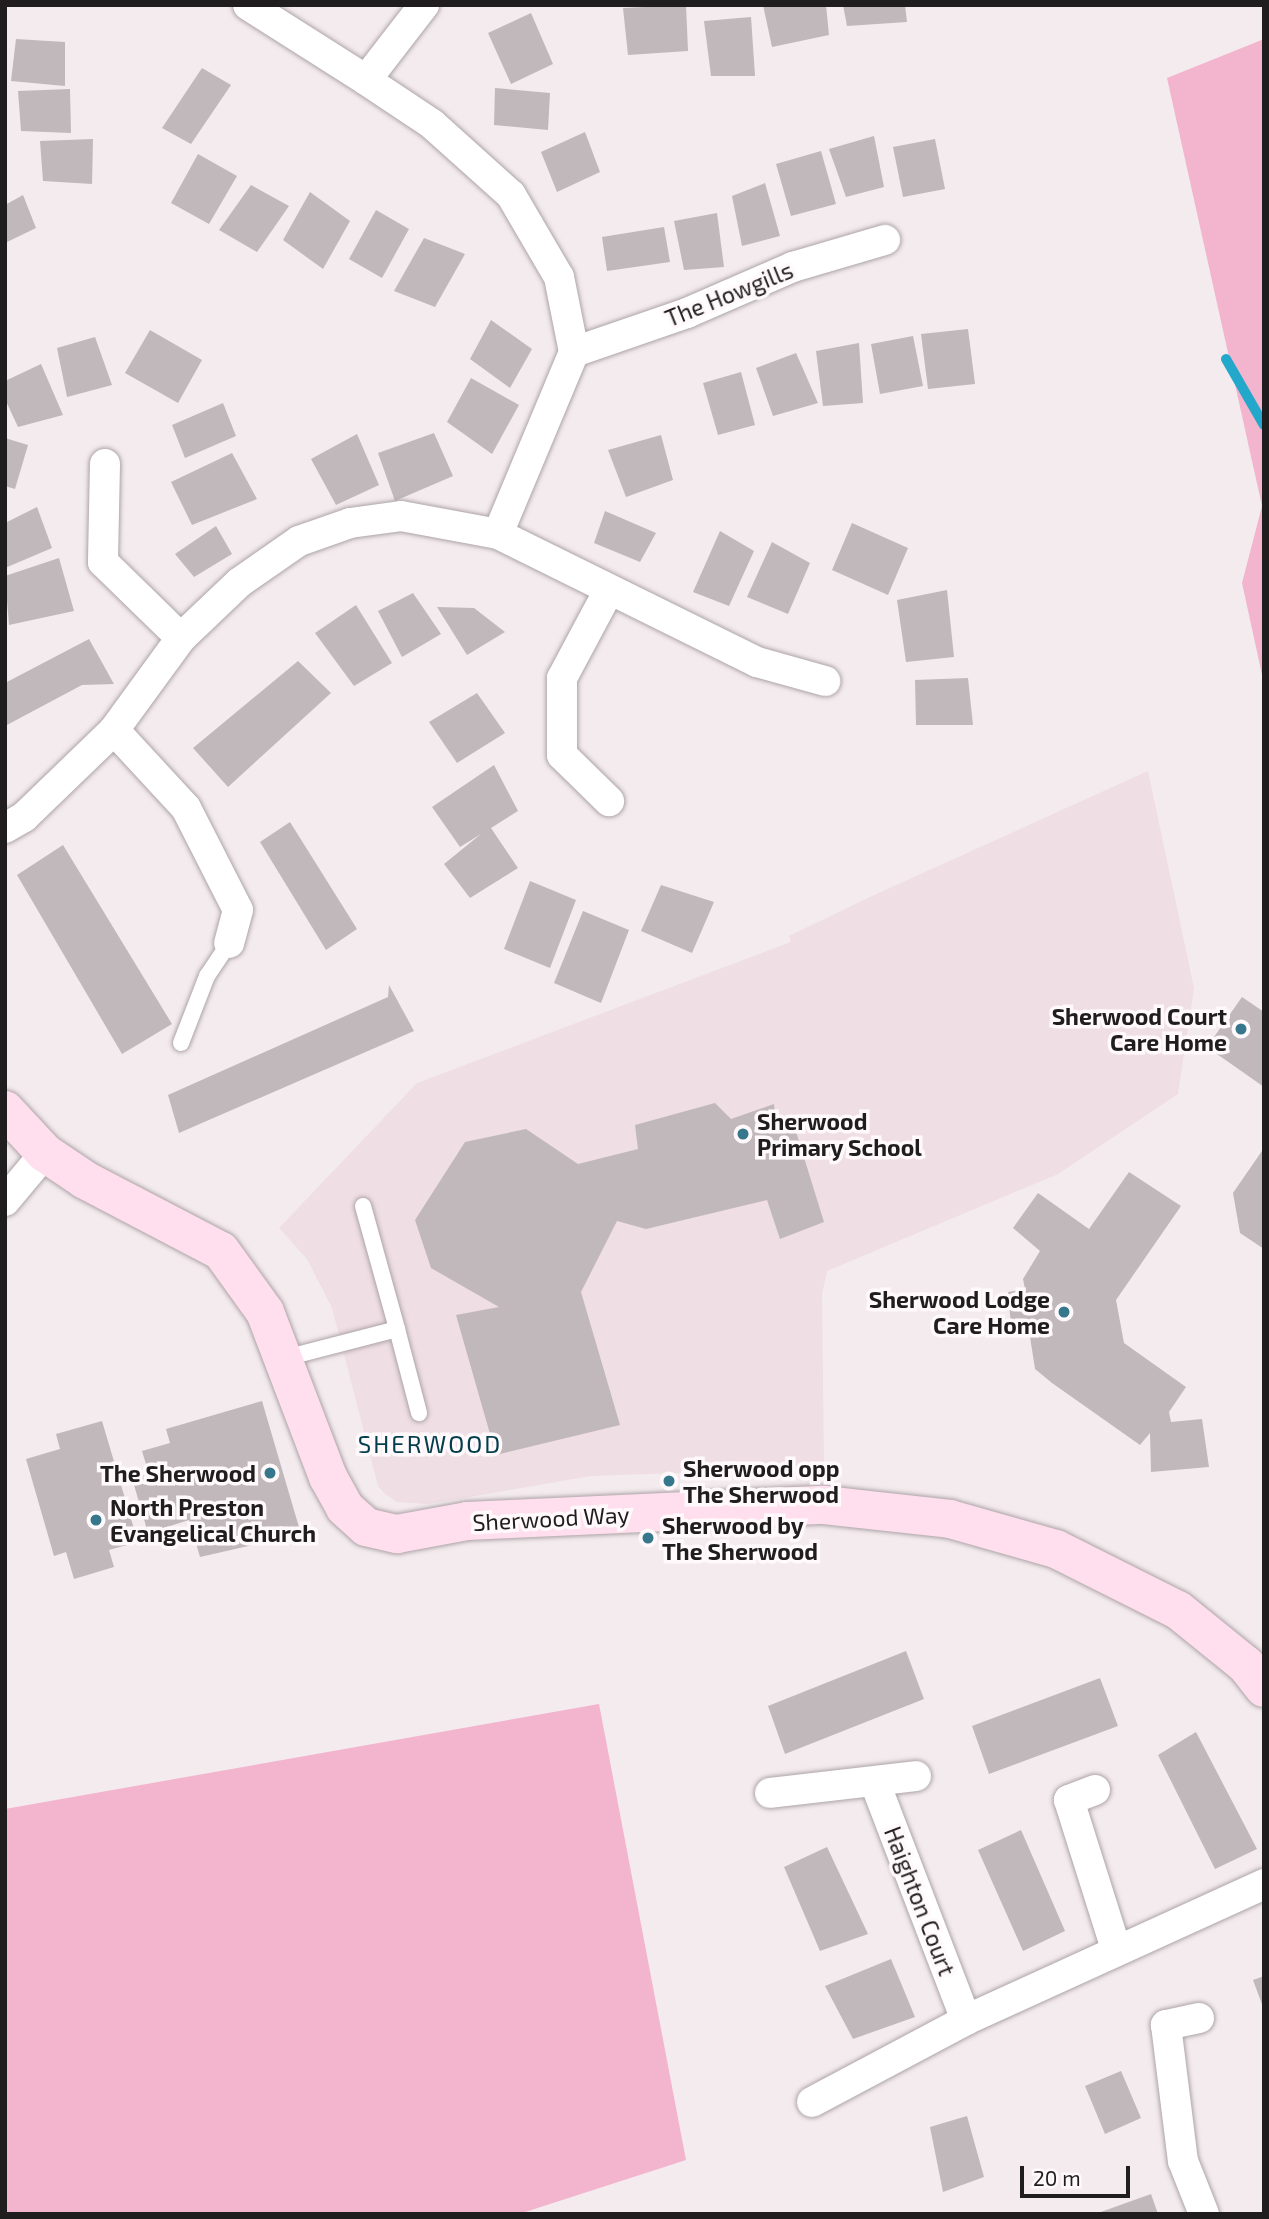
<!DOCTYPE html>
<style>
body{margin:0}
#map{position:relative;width:1269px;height:2219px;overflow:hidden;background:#f4ebee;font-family:"Exo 2",sans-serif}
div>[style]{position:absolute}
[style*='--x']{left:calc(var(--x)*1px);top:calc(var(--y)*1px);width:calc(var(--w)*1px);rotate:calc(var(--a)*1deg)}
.built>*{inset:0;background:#efdee4}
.green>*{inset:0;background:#f3b4cd}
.stream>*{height:10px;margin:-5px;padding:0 5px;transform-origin:5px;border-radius:5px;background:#23a8cb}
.building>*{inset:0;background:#c1b8bb}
.roads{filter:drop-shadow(0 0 2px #ada4a7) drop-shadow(0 0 2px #ada4a7)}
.lane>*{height:16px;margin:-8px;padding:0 8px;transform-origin:8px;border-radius:8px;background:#fff}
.street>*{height:30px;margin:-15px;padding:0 15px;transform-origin:15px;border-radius:15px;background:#fff}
.secondary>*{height:38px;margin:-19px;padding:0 19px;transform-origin:19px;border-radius:19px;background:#ffdfed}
.dots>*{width:19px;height:19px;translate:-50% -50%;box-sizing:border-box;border:4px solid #fff9fb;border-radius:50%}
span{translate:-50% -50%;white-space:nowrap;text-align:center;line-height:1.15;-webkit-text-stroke:7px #fff9fb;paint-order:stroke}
.street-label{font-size:23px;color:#201d1e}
.poi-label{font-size:23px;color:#201d1e;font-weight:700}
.right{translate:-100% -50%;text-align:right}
.left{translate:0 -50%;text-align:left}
.neighbourhood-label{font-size:24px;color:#023d4c;letter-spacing:2px}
.frame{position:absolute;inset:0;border:7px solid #201d1e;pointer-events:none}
.scale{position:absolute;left:1020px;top:2166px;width:110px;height:32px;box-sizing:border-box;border:4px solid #201d1e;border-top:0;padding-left:9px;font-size:21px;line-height:24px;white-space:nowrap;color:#201d1e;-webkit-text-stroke:5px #fff9fb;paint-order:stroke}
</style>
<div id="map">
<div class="built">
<i style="clip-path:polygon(1148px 771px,1194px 988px,1178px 1094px,1058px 1174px,827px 1271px,822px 1295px,824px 1468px,591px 1476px,428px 1504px,397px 1502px,385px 1494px,378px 1486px,332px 1308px,307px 1259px,279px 1228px,417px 1083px,791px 942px,789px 936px,872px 896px)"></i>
</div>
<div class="green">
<i style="clip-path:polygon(1264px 39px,1264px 684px,1242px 583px,1262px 506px,1167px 78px)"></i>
<i style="clip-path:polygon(599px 1704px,686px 2160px,519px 2214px,5px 2214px,5px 1809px)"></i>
</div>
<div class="stream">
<i style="--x:1226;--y:359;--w:76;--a:60.1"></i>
</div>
<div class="building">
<i style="clip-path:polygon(686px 5px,688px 51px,628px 55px,623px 8px)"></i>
<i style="clip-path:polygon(763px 5px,826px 5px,829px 35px,772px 47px)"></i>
<i style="clip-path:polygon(843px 5px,905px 5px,907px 22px,847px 26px)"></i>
<i style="clip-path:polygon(531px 13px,553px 64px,511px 84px,488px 33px)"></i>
<i style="clip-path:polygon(751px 17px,755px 76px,711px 76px,704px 21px)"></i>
<i style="clip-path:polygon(16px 39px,65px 42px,65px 86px,11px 81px)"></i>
<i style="clip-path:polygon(202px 68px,231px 85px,191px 144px,162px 128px)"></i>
<i style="clip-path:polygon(495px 88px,550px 93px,548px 130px,494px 125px)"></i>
<i style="clip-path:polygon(70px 89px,71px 133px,21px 131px,18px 91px)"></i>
<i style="clip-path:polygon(585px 132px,600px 172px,557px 192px,541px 152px)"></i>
<i style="clip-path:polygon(874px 136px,884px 187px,846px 197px,829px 149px)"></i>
<i style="clip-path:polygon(93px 139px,92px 184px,43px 181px,40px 141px)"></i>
<i style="clip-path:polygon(935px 139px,945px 189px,903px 197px,893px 147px)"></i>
<i style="clip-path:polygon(821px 151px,836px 204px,791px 216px,776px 164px)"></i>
<i style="clip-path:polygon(198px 154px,237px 176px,209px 224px,171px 203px)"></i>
<i style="clip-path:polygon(765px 183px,780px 236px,742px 246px,732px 196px)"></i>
<i style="clip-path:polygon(251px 185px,289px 206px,257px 252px,219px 230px)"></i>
<i style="clip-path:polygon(310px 192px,350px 221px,323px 269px,283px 240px)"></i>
<i style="clip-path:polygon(23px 195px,36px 228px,5px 243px,5px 205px)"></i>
<i style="clip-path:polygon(376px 210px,409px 229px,382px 278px,349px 259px)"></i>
<i style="clip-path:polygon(717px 213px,724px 267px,684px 270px,674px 221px)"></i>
<i style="clip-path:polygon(664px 227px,670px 262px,607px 271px,602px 237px)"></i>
<i style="clip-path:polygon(424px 238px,465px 254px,435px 307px,394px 291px)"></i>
<i style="clip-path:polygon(491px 320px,532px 349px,510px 388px,470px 359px)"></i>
<i style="clip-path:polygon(968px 329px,975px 384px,928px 389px,921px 334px)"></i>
<i style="clip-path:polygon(150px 330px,202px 360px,178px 403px,125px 373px)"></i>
<i style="clip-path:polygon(913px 336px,923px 386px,880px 394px,871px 344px)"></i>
<i style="clip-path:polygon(95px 337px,112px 385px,67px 397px,57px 348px)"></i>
<i style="clip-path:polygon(859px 343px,863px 403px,823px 406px,816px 351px)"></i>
<i style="clip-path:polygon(796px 353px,818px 403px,773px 416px,756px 368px)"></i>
<i style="clip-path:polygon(41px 364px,63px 415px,18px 427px,5px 399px,5px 381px)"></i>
<i style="clip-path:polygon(741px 372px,755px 425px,718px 435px,703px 383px)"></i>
<i style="clip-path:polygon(471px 378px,519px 405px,492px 454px,447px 422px)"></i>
<i style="clip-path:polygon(223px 403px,236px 436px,185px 458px,172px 425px)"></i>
<i style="clip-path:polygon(434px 433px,453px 476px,395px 501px,378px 453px)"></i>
<i style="clip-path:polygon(357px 434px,379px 485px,336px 505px,311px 459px)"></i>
<i style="clip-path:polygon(661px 435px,673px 480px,626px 497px,608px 450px)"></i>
<i style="clip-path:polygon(5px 438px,28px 445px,15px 489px,5px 486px)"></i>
<i style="clip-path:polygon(232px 453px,257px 499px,192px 525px,171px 482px)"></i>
<i style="clip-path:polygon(37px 507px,52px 548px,5px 568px,5px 523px)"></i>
<i style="clip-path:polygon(605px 511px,656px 533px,640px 562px,594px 543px)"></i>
<i style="clip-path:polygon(852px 523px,908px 548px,888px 595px,832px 570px)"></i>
<i style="clip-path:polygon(216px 526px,232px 554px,194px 577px,175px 554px)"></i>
<i style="clip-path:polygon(720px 531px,754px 551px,729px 606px,693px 592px)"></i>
<i style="clip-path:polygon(772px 542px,810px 563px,788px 614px,747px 597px)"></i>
<i style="clip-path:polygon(59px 558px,74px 611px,9px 625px,5px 576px)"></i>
<i style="clip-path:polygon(947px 590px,954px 657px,906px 662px,897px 600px)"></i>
<i style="clip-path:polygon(413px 593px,441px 634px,402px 657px,378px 611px)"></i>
<i style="clip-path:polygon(356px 605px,392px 663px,354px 686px,315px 633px)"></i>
<i style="clip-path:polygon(437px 607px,474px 608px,505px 632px,467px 655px)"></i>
<i style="clip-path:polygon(89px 639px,114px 684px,82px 685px,5px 726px,5px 683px)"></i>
<i style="clip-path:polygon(298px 661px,331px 693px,228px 787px,193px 748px)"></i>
<i style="clip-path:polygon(968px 678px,973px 725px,916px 725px,915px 680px)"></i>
<i style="clip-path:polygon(477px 693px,505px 733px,457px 763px,429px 722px)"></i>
<i style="clip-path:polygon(494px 765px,518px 811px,491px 828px,518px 868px,470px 898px,444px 864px,481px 834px,460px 847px,432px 807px)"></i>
<i style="clip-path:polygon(290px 822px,357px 929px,326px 950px,260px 842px)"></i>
<i style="clip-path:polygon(63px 845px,172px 1024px,122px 1054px,17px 875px)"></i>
<i style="clip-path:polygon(530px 881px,576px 900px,550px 968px,504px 949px)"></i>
<i style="clip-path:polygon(661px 885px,714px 902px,692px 953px,641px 931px)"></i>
<i style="clip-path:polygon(583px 911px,629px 930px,601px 1003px,554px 983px)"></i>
<i style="clip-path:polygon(389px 985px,414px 1031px,179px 1133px,168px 1095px,388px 997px)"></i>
<i style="clip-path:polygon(1242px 997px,1264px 1012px,1264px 1087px,1207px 1047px)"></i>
<i style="clip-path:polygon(715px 1103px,731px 1119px,774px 1104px,776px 1125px,793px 1122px,824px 1222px,780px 1239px,767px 1200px,646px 1229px,617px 1221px,581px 1292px,620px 1425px,496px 1455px,456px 1315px,499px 1307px,431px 1268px,415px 1220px,465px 1142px,526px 1129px,578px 1164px,638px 1149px,635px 1125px)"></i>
<i style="clip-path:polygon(1264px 1148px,1264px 1249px,1240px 1233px,1233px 1193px)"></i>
<i style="clip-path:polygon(1129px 1172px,1181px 1206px,1116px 1300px,1124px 1343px,1186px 1387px,1169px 1412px,1171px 1422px,1202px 1419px,1209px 1467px,1151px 1472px,1150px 1433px,1140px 1445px,1052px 1383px,1035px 1369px,1028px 1324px,1011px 1326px,1008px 1292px,1025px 1289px,1023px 1279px,1040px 1251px,1013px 1228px,1038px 1193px,1089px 1229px)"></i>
<i style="clip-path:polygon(262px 1401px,301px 1534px,200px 1557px,189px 1520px,148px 1533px,132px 1478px,149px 1474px,142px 1451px,170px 1443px,166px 1429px)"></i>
<i style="clip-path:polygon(102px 1421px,135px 1532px,124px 1535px,127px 1545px,109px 1550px,114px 1567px,74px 1579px,66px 1552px,54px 1556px,26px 1459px,60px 1449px,56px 1434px)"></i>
<i style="clip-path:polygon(906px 1651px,924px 1699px,785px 1754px,768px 1706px)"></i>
<i style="clip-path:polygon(1100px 1678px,1118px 1726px,989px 1774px,972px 1726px)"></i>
<i style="clip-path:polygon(1196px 1732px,1257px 1849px,1215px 1869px,1158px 1755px)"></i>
<i style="clip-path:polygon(1021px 1830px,1065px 1931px,1023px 1951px,978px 1850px)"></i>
<i style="clip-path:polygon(827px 1847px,868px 1934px,820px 1951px,784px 1867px)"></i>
<i style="clip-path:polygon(891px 1959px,915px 2017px,853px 2039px,825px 1986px)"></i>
<i style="clip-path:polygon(1264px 1976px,1264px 2007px,1263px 2007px,1253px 1980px)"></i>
<i style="clip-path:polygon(1121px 2071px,1141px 2118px,1105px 2134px,1085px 2086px)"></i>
<i style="clip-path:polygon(967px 2116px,984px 2177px,943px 2192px,930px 2127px)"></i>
<i style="clip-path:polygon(1151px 2194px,1158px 2214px,1098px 2214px,1098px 2213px)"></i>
</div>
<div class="roads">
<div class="lane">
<i style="--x:181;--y:1043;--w:72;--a:-68.8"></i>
<i style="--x:207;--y:976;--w:40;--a:-56"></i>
<i style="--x:363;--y:1206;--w:128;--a:74.5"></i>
<i style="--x:285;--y:1358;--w:116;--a:-14.5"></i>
<i style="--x:397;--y:1329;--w:87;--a:75.3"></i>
</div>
<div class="street">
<i style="--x:248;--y:5;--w:140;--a:32.4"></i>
<i style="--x:366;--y:80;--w:95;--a:-52.3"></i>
<i style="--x:366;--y:80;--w:79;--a:33.7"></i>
<i style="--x:432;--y:124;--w:106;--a:41.9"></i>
<i style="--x:511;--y:195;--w:95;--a:59.7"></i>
<i style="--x:559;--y:277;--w:76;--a:78.7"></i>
<i style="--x:574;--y:352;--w:197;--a:112.7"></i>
<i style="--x:574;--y:352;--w:120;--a:-19"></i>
<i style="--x:687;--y:313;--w:116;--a:-23.5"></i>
<i style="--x:793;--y:267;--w:96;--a:-16.4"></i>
<i style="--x:105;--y:464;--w:98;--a:91.2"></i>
<i style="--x:103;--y:562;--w:109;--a:44.3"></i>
<i style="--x:609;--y:590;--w:100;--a:118.1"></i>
<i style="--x:562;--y:678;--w:77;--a:90"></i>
<i style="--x:562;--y:755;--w:66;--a:44.4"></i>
<i style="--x:114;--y:730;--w:106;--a:47.3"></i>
<i style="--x:186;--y:808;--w:114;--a:63"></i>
<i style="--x:238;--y:910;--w:34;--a:105"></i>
<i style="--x:5;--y:828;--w:22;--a:-30"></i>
<i style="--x:24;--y:817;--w:125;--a:-44"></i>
<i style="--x:114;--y:730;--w:114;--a:-53.9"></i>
<i style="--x:181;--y:638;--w:81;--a:-43.5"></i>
<i style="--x:240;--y:582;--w:72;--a:-34.8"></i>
<i style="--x:299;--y:541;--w:54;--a:-19.4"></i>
<i style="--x:350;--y:523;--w:51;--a:-7.8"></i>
<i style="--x:401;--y:516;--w:99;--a:10.5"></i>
<i style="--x:498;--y:534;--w:289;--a:26.3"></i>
<i style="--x:757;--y:662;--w:71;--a:15.6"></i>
<i style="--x:5;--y:1201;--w:62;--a:-50.2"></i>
<i style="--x:875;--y:1783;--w:254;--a:69"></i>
<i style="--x:1095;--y:1790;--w:28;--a:159"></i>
<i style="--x:1069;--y:1800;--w:156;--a:72.5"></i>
<i style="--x:770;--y:1793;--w:147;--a:-6.6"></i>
<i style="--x:1199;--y:2018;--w:34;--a:168"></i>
<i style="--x:1166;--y:2025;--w:137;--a:82.9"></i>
<i style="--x:1183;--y:2161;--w:57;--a:68.4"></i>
<i style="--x:812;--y:2102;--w:174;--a:-28"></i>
<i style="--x:966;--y:2020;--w:328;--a:-24.5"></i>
</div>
<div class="secondary">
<i style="--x:5;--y:1110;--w:59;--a:47.1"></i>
<i style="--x:45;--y:1153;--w:48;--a:34"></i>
<i style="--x:85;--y:1180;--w:153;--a:27.6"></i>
<i style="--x:221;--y:1251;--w:75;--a:54.2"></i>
<i style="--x:265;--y:1312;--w:177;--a:69.1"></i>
<i style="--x:328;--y:1477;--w:35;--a:61"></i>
<i style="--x:345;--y:1508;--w:28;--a:42"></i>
<i style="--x:366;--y:1527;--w:32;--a:13"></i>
<i style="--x:397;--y:1534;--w:71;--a:-10.5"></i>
<i style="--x:467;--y:1521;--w:357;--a:-2.6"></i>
<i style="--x:824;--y:1505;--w:127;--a:6.3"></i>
<i style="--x:950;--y:1519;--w:110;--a:15.8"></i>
<i style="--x:1056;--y:1549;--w:136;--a:26.6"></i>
<i style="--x:1178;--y:1610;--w:87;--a:39"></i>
<i style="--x:1246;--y:1665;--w:29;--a:52"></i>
</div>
</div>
<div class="dots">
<i style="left:1241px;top:1029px;background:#37778b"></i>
<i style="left:743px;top:1134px;background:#37778b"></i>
<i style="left:1064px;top:1312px;background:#37778b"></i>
<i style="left:270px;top:1473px;background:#37778b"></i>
<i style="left:669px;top:1481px;background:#37778b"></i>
<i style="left:96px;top:1520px;background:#37778b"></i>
<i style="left:648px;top:1538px;background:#37778b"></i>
</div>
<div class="street-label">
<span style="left:729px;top:294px;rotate:-22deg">The Howgills</span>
<span style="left:551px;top:1518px;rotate:-3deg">Sherwood Way</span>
<span style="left:920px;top:1901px;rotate:69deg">Haighton Court</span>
</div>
<div class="poi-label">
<span class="right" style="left:1227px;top:1029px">Sherwood Court<br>Care Home</span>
<span class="left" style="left:757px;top:1134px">Sherwood<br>Primary School</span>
<span class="right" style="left:1050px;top:1312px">Sherwood Lodge<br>Care Home</span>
<span class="left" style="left:683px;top:1481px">Sherwood opp<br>The Sherwood</span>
<span class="right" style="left:256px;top:1473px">The Sherwood</span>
<span class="left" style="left:110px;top:1520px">North Preston<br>Evangelical Church</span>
<span class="left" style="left:662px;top:1538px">Sherwood by<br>The Sherwood</span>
</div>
<div class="neighbourhood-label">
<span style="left:430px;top:1444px">SHERWOOD</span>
</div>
<div class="frame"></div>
<div class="scale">20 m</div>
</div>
